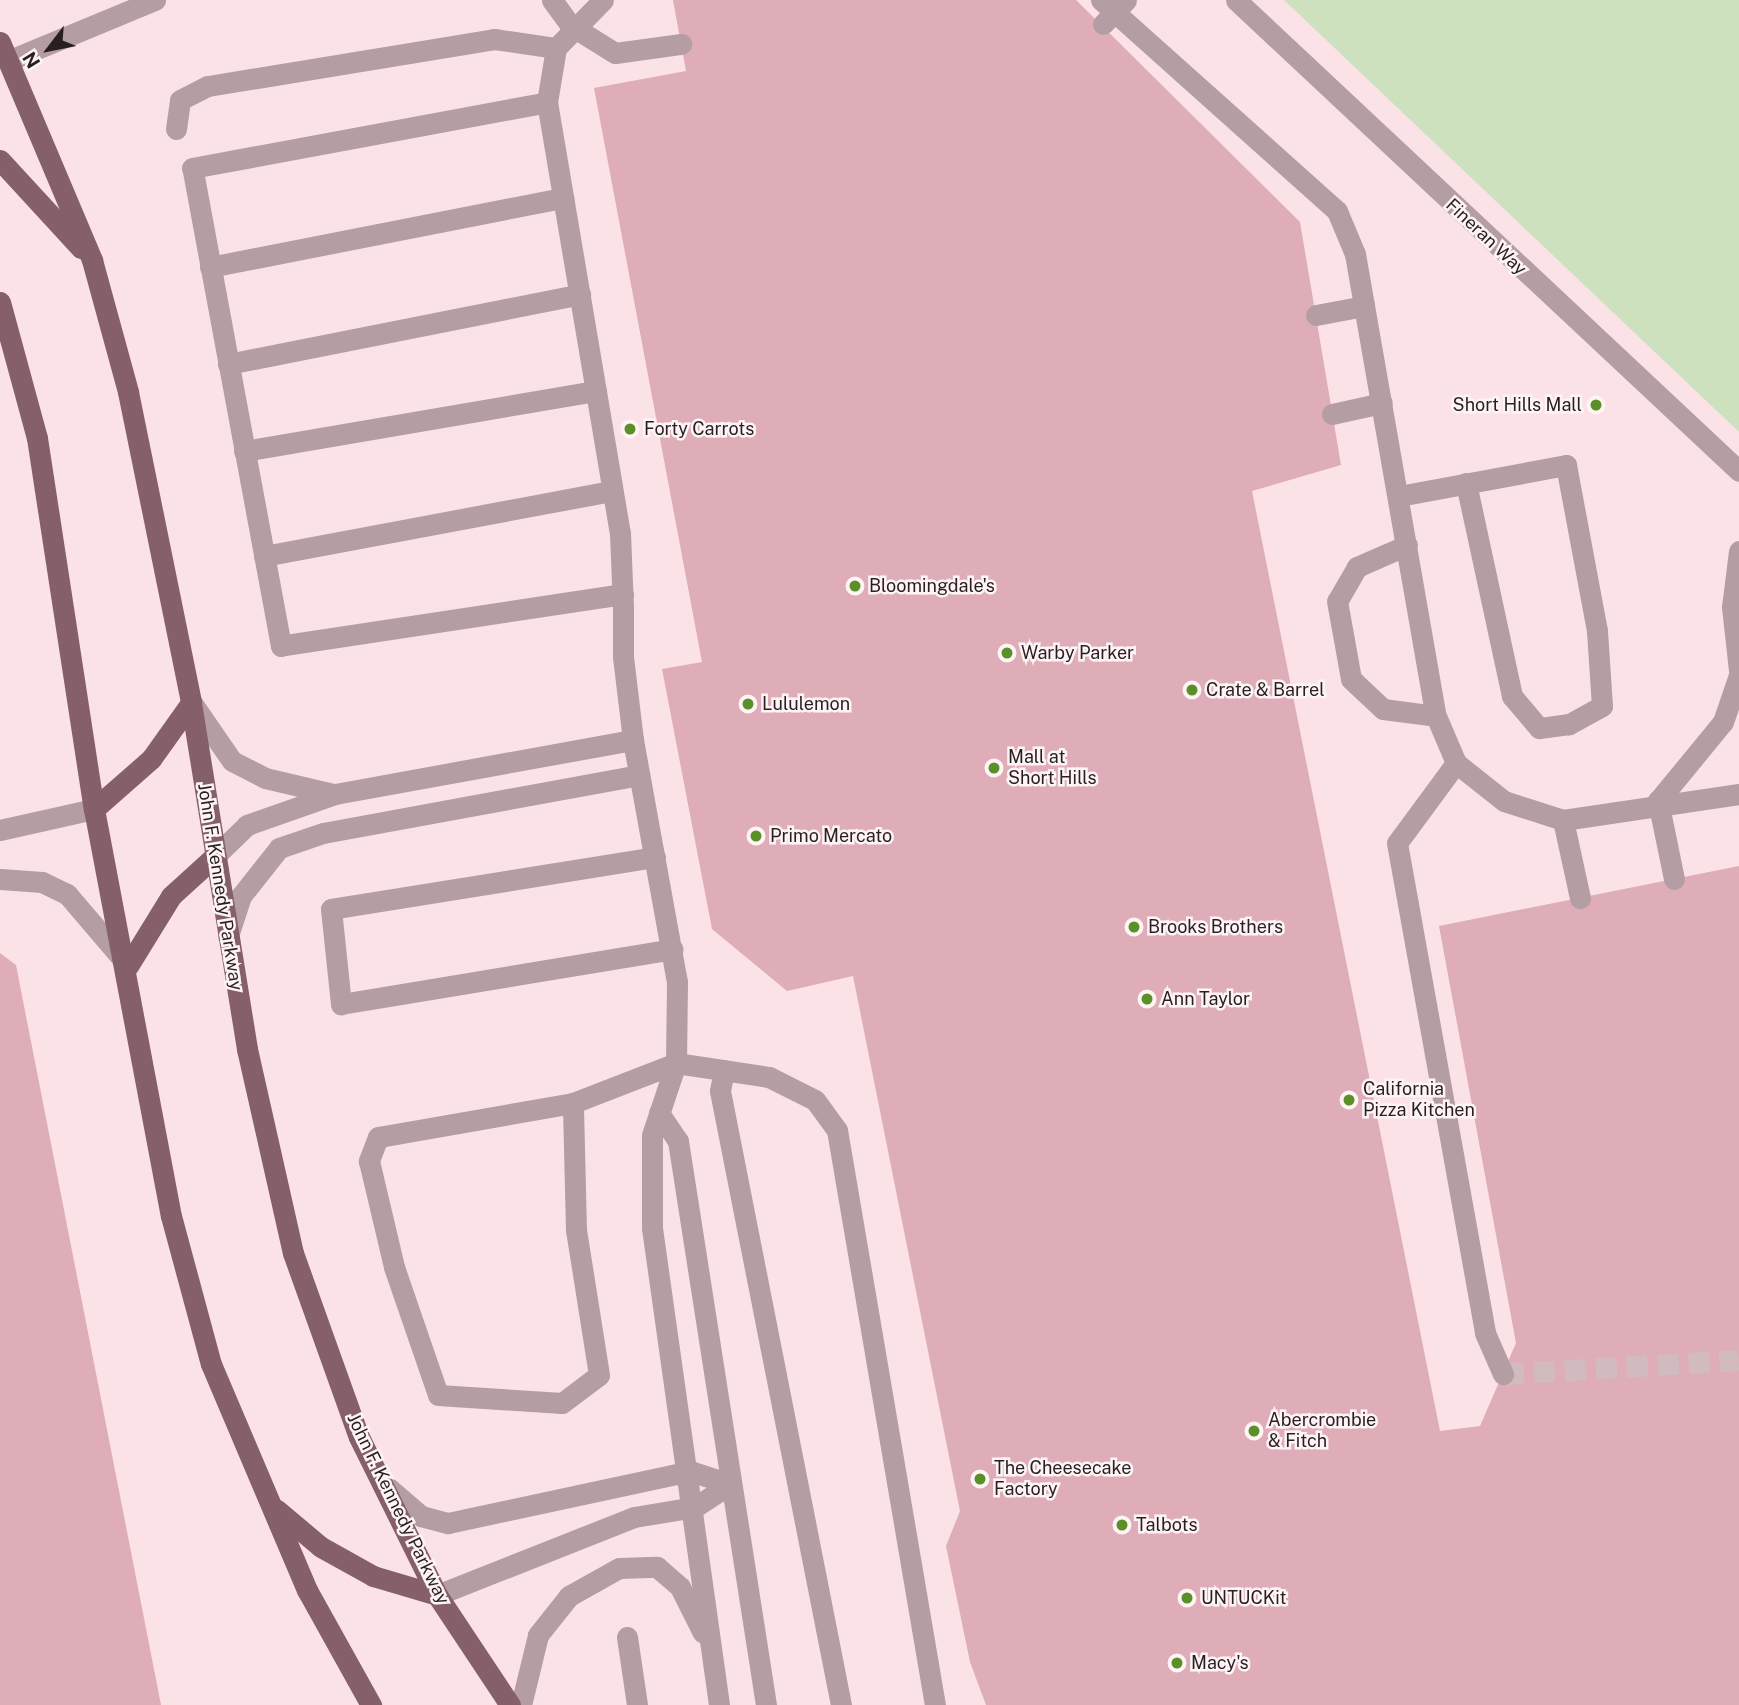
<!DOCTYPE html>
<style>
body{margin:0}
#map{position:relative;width:1739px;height:1705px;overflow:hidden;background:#fbe2e7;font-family:"Public Sans",sans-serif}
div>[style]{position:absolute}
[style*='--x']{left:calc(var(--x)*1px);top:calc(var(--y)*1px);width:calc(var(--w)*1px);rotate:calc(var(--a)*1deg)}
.green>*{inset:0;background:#cde1bf}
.building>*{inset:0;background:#deadb8}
.minor-tunnel>*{height:21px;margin-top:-10.5px;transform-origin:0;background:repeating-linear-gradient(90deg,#d1bbbf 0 21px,transparent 0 31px)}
.minor>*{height:21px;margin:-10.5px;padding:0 10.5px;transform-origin:10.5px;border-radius:10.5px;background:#b49ea3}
.major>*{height:21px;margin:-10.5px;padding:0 10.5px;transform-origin:10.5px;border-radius:10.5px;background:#866069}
.minor-bridge>*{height:21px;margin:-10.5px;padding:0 10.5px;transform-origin:10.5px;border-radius:10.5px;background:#b49ea3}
.dots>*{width:19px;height:19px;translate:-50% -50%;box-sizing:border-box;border:4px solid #fef4f6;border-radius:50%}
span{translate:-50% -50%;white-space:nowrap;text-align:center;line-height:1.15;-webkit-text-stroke:5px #fef4f6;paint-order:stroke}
.street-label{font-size:18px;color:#281f21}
.poi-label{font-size:18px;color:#281f21}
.right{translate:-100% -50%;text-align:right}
.left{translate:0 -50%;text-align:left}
.north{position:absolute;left:14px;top:14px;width:70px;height:70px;-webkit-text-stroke:5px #fef4f6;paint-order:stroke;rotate:238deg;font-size:19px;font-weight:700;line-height:28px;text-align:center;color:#281f21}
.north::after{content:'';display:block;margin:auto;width:24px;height:32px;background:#281f21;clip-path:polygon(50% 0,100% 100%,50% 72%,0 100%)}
</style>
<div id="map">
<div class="green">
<i style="clip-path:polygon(1284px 0,1739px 0,1739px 432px)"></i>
</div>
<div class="building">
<i style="clip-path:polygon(673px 0,1076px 0,1300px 222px,1341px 465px,1252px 491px,1440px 1431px,1480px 1426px,1516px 1343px,1439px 926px,1739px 866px,1739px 1705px,986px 1705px,970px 1662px,946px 1546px,960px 1511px,853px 976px,787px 991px,712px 929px,662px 669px,702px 662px,594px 88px,686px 71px)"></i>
<i style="clip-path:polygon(0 953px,16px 965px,161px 1705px,0 1705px)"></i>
</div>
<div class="minor-tunnel">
<i style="--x:1503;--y:1374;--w:236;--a:-3.4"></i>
</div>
<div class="minor">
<i style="--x:1101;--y:0;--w:317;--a:41.8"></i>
<i style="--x:1337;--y:211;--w:47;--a:67.3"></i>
<i style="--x:1355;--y:254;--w:469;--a:80.1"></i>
<i style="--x:1436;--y:716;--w:51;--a:66.9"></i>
<i style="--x:1456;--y:763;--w:61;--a:38.4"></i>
<i style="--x:1504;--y:801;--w:62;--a:17.9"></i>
<i style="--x:1563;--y:820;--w:178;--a:-8.4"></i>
<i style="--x:1236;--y:0;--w:689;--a:43.12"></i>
<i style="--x:10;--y:60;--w:157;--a:-22.5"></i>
<i style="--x:547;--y:102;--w:55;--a:-80.5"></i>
<i style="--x:556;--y:48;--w:67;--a:-45.6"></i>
<i style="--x:176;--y:129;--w:29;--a:-82"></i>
<i style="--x:180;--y:100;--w:31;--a:-27"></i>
<i style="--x:208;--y:86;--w:290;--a:-9.3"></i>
<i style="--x:494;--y:39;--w:63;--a:8.3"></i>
<i style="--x:210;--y:267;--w:360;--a:-11.1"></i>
<i style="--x:1316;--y:315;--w:49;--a:-10.6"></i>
<i style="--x:228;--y:364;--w:359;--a:-11.2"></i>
<i style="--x:1332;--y:414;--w:51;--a:-12.4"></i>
<i style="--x:244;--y:451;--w:357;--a:-9.7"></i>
<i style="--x:1399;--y:496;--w:170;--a:-10.5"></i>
<i style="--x:1566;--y:465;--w:169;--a:79.4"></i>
<i style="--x:1597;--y:631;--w:75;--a:86.2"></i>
<i style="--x:1602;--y:706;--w:38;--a:151"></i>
<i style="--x:1569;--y:724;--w:30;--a:172"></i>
<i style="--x:1539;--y:728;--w:42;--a:-130.2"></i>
<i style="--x:1512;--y:696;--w:218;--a:-102.2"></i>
<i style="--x:1407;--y:545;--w:55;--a:156.3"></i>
<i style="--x:1357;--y:567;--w:39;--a:120"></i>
<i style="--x:1337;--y:601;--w:79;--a:79.8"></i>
<i style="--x:1351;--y:679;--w:44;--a:43.2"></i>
<i style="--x:1383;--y:709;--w:53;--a:7.5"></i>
<i style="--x:1739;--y:551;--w:56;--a:97.1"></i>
<i style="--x:1732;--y:607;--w:63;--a:83.7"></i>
<i style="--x:264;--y:556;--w:354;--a:-10.6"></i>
<i style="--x:623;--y:594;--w:346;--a:171.4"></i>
<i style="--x:281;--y:646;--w:486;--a:-100.5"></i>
<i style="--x:192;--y:168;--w:361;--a:-10.5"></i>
<i style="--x:547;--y:102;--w:437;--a:80.4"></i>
<i style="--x:620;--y:533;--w:74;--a:87.7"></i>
<i style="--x:623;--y:607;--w:50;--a:90"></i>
<i style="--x:623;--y:657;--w:84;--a:83.1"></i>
<i style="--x:633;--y:740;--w:246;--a:79.7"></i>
<i style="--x:677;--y:982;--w:81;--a:90.7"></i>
<i style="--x:676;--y:1063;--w:76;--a:108.4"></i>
<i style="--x:652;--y:1135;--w:93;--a:90"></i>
<i style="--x:652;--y:1228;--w:482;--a:82"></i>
<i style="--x:192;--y:703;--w:70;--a:55.4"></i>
<i style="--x:232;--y:761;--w:37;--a:27"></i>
<i style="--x:265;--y:778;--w:70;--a:13.2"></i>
<i style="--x:1456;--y:763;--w:99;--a:126.4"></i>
<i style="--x:1397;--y:843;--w:498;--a:79.8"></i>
<i style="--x:1485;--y:1333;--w:45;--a:66.3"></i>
<i style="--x:1563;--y:820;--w:80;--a:77.7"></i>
<i style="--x:0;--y:830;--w:96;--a:-12.6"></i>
<i style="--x:214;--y:857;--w:46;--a:-44.1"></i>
<i style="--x:247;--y:825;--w:93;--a:-19.4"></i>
<i style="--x:335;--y:794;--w:303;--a:-10.3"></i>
<i style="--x:655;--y:857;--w:328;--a:170.9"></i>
<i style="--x:331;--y:909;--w:96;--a:84"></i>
<i style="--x:341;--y:1004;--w:336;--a:-9.4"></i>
<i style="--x:0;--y:879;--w:42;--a:4.1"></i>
<i style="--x:42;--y:882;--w:28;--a:26"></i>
<i style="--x:67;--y:894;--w:89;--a:49.5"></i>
<i style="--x:1674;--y:879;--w:80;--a:-101.6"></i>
<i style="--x:1658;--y:801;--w:102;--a:-50.6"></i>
<i style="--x:1723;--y:722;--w:50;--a:-71.2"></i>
<i style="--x:228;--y:936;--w:42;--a:-72"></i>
<i style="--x:241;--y:896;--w:61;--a:-51.6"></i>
<i style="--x:279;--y:848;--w:46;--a:-18.8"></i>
<i style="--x:323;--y:833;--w:321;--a:-10.4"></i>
<i style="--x:724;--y:1070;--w:21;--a:101"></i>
<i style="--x:720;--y:1091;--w:626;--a:78.85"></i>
<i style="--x:573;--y:1103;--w:198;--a:170.1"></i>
<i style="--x:378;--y:1137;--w:26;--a:111"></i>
<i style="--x:369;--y:1161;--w:109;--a:76.7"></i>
<i style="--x:394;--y:1267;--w:135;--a:71"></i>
<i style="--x:438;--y:1395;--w:124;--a:3.7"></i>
<i style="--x:562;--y:1403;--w:46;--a:-37.1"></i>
<i style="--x:599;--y:1375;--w:147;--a:-99"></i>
<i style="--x:576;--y:1230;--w:127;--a:-91.4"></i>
<i style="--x:573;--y:1103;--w:110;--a:-21.2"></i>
<i style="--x:676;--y:1063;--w:94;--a:8.6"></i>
<i style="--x:769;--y:1077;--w:51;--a:26.6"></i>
<i style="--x:815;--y:1100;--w:37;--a:54"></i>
<i style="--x:837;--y:1130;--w:583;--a:80.33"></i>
<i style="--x:659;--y:1113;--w:34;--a:56"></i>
<i style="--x:678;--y:1141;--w:571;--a:81.13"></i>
<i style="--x:385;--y:1485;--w:48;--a:40.7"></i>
<i style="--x:421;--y:1516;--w:28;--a:15"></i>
<i style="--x:448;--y:1523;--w:248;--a:-12.1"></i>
<i style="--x:690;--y:1471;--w:42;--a:18"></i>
<i style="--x:437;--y:1595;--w:212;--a:-21.6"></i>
<i style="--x:634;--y:1517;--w:62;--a:-9.3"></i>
<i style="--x:695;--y:1507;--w:42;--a:-33.3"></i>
<i style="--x:627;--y:1637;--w:69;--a:81.6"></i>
<i style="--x:521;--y:1705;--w:72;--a:-76.3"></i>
<i style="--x:538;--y:1635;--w:50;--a:-51.5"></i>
<i style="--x:569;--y:1596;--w:57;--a:-29.2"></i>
<i style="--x:619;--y:1568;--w:38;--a:-2"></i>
<i style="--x:657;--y:1567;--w:30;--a:41"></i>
<i style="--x:680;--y:1587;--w:51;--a:63.4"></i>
</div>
<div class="major">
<i style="--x:0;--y:42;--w:237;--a:67.1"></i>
<i style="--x:92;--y:260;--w:137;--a:74.7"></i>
<i style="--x:128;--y:392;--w:317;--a:78.5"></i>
<i style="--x:191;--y:703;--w:351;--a:80.8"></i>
<i style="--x:247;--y:1049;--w:209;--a:77.3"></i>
<i style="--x:293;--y:1253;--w:195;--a:70.3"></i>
<i style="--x:359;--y:1437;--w:176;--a:63.7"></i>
<i style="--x:437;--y:1595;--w:132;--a:56.4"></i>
<i style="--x:0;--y:160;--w:120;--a:47.4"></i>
<i style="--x:0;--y:302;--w:141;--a:74.8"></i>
<i style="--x:37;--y:438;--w:375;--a:81.3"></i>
<i style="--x:94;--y:809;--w:414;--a:79.3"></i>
<i style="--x:171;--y:1216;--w:153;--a:74.9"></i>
<i style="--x:211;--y:1364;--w:246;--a:67"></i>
<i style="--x:307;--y:1590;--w:132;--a:60.9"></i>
<i style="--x:94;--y:809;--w:76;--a:-41.3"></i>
<i style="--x:151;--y:759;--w:69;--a:-54.5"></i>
<i style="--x:128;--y:966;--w:82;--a:-58.4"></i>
<i style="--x:171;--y:896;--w:58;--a:-42.2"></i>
<i style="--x:277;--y:1510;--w:57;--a:40.1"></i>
<i style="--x:321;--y:1547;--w:60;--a:29.1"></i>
<i style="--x:373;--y:1576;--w:67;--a:16.5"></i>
</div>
<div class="minor-bridge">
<i style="--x:552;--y:0;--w:31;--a:54"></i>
<i style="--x:570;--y:25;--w:53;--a:31.9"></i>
<i style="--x:615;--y:53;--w:67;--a:-7.8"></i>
<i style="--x:1103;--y:24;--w:33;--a:-46"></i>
</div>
<div class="dots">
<i style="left:1596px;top:405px;background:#5b9029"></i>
<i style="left:630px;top:429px;background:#5b9029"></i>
<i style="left:855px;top:586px;background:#5b9029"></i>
<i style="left:1007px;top:653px;background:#5b9029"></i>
<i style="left:1192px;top:690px;background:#5b9029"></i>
<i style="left:748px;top:704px;background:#5b9029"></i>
<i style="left:994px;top:768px;background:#5b9029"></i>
<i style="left:756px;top:836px;background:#5b9029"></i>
<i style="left:1134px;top:927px;background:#5b9029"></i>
<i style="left:1147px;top:999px;background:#5b9029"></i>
<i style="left:1349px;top:1100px;background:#5b9029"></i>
<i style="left:1254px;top:1431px;background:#5b9029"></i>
<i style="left:980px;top:1479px;background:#5b9029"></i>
<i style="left:1122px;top:1525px;background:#5b9029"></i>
<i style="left:1187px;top:1598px;background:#5b9029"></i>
<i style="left:1177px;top:1663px;background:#5b9029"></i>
</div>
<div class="street-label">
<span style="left:1486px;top:237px;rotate:43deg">Fineran Way</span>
<span style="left:220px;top:887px;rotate:81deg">John F. Kennedy Parkway</span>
<span style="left:398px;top:1509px;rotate:64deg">John F. Kennedy Parkway</span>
</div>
<div class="poi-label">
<span class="right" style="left:1582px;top:405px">Short Hills Mall</span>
<span class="left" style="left:644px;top:429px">Forty Carrots</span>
<span class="left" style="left:869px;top:586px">Bloomingdale's</span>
<span class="left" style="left:1021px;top:653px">Warby Parker</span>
<span class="left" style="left:1206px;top:690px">Crate &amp; Barrel</span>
<span class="left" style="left:762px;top:704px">Lululemon</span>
<span class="left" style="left:1008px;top:768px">Mall at<br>Short Hills</span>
<span class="left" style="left:770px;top:836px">Primo Mercato</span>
<span class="left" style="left:1148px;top:927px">Brooks Brothers</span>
<span class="left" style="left:1161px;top:999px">Ann Taylor</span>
<span class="left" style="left:1363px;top:1100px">California<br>Pizza Kitchen</span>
<span class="left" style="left:1268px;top:1431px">Abercrombie<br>&amp; Fitch</span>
<span class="left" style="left:994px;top:1479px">The Cheesecake<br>Factory</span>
<span class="left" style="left:1136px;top:1525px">Talbots</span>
<span class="left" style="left:1201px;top:1598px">UNTUCKit</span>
<span class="left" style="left:1191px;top:1663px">Macy's</span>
</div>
<div class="north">N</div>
</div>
